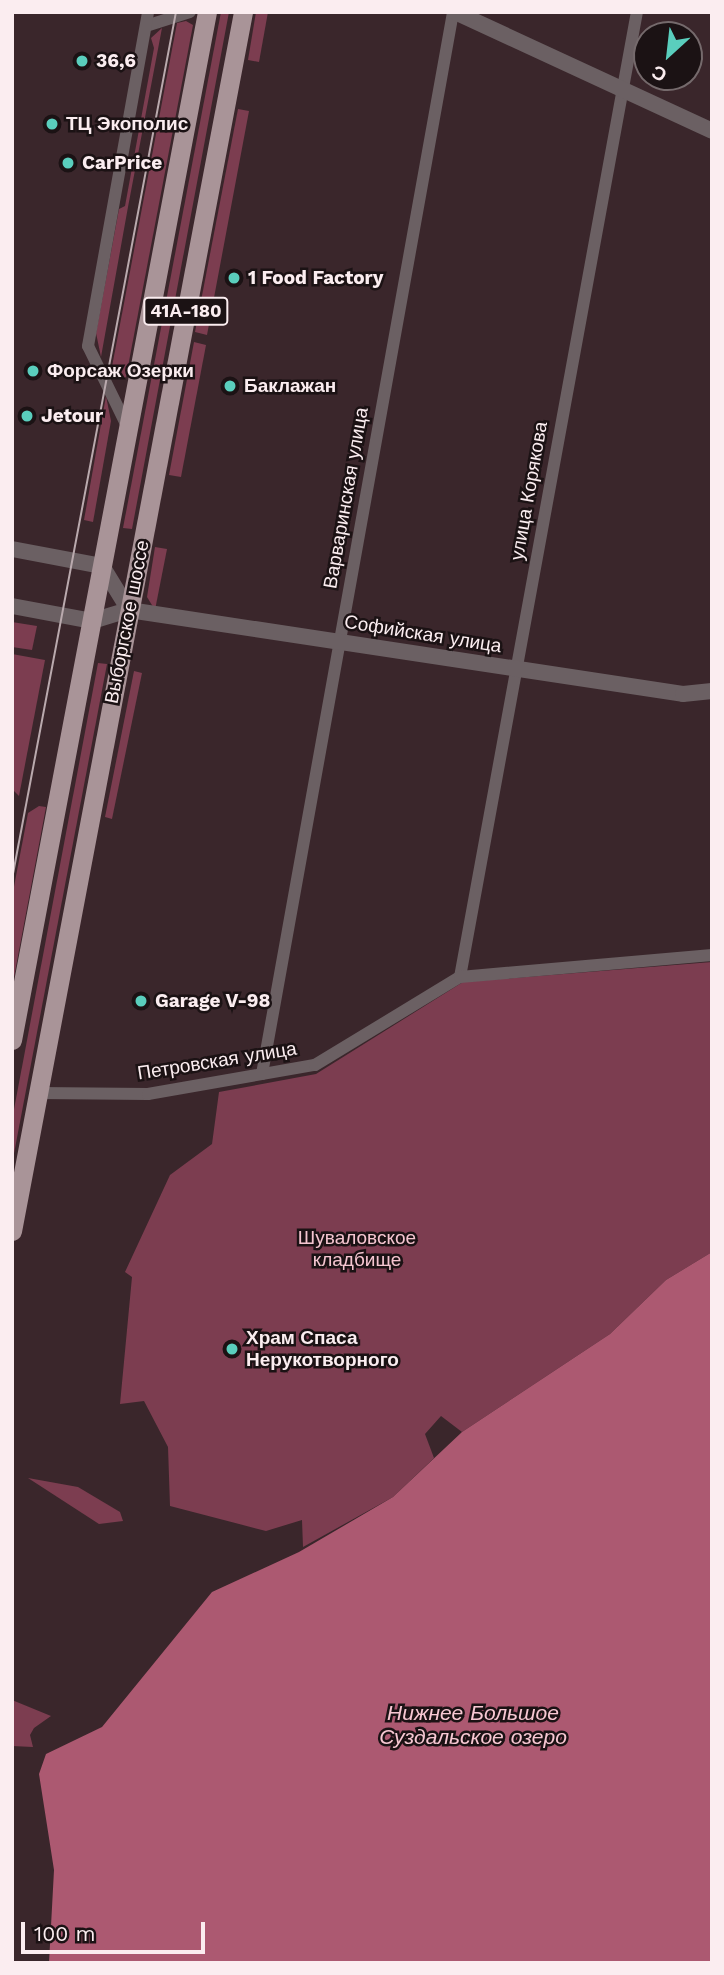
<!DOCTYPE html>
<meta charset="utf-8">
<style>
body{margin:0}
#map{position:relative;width:724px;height:1975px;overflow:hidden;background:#3a262b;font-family:"Work Sans",sans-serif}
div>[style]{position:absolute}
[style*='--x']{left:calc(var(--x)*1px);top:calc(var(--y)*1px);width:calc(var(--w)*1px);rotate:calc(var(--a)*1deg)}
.green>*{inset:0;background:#7c3d50}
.water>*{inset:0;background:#ac5971}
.minor>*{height:12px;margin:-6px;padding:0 6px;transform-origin:6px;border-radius:6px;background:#6b6063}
.tertiary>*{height:16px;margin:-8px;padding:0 8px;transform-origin:8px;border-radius:8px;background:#6b6063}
.primary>*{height:19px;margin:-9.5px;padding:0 9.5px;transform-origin:9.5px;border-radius:9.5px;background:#a99498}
.tram>*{height:2px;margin:-1px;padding:0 1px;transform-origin:1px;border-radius:1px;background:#baaaae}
.dots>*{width:19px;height:19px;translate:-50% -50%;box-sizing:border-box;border:4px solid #1b1214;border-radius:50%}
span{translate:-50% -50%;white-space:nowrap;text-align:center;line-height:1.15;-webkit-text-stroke:5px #1b1214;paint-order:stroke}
.shield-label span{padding:2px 5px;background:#1b1214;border:2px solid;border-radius:5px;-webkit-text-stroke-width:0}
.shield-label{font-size:18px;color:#fbedf0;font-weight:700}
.poi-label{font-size:19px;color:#fbedf0;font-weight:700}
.left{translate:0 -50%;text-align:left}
.street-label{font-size:19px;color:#fbedf0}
.park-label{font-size:19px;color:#f5c5d0}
.water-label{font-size:21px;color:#f8c8d3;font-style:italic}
.frame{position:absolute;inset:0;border:14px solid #fbedf0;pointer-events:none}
.north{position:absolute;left:633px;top:21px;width:70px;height:70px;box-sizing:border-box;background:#1b1214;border:2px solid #756a6c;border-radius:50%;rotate:207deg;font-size:19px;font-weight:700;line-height:28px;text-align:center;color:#fbedf0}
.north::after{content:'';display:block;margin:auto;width:24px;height:32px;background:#5acebd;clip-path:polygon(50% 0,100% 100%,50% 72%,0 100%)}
.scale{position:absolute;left:21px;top:1922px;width:184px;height:32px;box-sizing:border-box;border:4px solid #fbedf0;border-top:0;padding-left:9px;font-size:21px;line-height:24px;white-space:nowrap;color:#fbedf0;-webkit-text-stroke:5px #1b1214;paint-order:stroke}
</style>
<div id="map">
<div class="green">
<i style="clip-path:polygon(221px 12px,229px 12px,132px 529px,123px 528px)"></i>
<i style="clip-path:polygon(256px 12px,268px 12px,259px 62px,248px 60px)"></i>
<i style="clip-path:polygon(186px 21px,193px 25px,126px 377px,122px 379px,111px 372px,177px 23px)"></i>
<i style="clip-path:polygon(162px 28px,128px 207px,101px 357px,96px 333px,119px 209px,125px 206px,154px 48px,151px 38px)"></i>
<i style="clip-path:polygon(238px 109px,249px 111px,207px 335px,195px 332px)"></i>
<i style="clip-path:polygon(194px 342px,206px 345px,181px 477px,169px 475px)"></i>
<i style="clip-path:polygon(106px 396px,111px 421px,93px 522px,84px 520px)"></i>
<i style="clip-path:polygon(155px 547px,167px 549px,155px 610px,147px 597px)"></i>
<i style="clip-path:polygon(12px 622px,37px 626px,32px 650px,12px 647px)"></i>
<i style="clip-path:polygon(12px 654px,45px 660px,19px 796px,12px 789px)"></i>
<i style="clip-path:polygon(98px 663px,107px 664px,12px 1164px,12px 1120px)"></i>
<i style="clip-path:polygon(134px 671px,142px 673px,112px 819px,105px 817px)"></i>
<i style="clip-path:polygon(39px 806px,46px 807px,12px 988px,12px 897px,28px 813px)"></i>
<i style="clip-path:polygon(712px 962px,712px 1252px,666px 1280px,610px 1334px,462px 1432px,441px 1416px,425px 1434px,434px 1458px,393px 1497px,303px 1547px,302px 1520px,266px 1531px,170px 1506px,168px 1447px,144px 1401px,120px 1404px,132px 1277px,125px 1272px,170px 1175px,212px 1144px,219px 1092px,316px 1074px,463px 982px)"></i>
<i style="clip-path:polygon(28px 1478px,78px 1487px,120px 1512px,123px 1521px,99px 1524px)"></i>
<i style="clip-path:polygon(12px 1700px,51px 1716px,34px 1728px,30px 1735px,33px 1747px,12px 1746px)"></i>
</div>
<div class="water">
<i style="clip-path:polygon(712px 1252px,712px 1963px,49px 1963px,54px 1870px,39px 1774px,46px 1754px,102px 1727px,212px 1592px,299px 1552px,393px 1497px,462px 1432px,610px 1334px,666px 1280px)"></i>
</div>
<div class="minor">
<i style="--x:146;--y:26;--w:46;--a:-17.7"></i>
<i style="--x:128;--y:428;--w:91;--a:-116"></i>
<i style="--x:88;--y:346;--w:339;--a:-79.8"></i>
<i style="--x:460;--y:977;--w:981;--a:-79.61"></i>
<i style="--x:262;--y:1074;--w:1079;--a:-79.8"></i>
<i style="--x:38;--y:1093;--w:110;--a:0.5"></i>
<i style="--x:148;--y:1094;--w:169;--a:-9.9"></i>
<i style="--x:315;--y:1065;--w:170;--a:-31.3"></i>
<i style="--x:460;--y:977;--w:253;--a:-5"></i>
</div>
<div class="tertiary">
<i style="--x:455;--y:12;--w:283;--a:24.8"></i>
<i style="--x:12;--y:549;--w:92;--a:10.7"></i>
<i style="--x:102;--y:566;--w:52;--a:58.5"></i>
<i style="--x:12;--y:606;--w:81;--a:10.6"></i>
<i style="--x:92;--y:621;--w:39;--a:-17"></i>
<i style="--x:129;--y:610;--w:560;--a:8.62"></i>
<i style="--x:683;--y:694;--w:29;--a:-6"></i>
</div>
<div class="primary">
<i style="--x:12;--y:1040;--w:1046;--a:-79.26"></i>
<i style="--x:12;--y:1231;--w:1241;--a:-79.27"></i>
</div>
<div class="tram">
<i style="--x:12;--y:879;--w:882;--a:-79.29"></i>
</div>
<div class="dots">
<i style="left:82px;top:61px;background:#5acebd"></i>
<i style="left:52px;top:124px;background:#5acebd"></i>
<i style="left:68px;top:163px;background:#5acebd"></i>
<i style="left:234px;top:278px;background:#5acebd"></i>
<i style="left:33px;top:371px;background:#5acebd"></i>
<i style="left:230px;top:386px;background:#5acebd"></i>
<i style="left:27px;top:416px;background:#5acebd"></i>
<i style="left:141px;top:1001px;background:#5acebd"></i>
<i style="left:232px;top:1349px;background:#5acebd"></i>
</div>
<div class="shield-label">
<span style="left:186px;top:311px">41А-180</span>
</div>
<div class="poi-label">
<span class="left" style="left:96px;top:61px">36,6</span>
<span class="left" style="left:66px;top:124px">ТЦ Экополис</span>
<span class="left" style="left:82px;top:163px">CarPrice</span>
<span class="left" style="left:248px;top:278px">1 Food Factory</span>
<span class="left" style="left:47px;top:371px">Форсаж Озерки</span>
<span class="left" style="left:244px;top:386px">Баклажан</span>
<span class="left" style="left:41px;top:416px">Jetour</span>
<span class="left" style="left:155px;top:1001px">Garage V-98</span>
<span class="left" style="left:246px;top:1349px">Храм Спаса<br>Нерукотворного</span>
</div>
<div class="street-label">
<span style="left:529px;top:491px;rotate:-80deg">улица Корякова</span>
<span style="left:346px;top:498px;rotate:-80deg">Варваринская улица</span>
<span style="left:127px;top:622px;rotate:-79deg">Выборгское шоссе</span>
<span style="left:423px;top:634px;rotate:9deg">Софийская улица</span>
<span style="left:217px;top:1061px;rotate:-9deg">Петровская улица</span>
</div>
<div class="park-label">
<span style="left:357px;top:1249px">Шуваловское<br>кладбище</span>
</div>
<div class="water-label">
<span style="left:473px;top:1725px">Нижнее Большое<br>Суздальское озеро</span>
</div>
<div class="frame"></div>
<div class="north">С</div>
<div class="scale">100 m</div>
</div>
